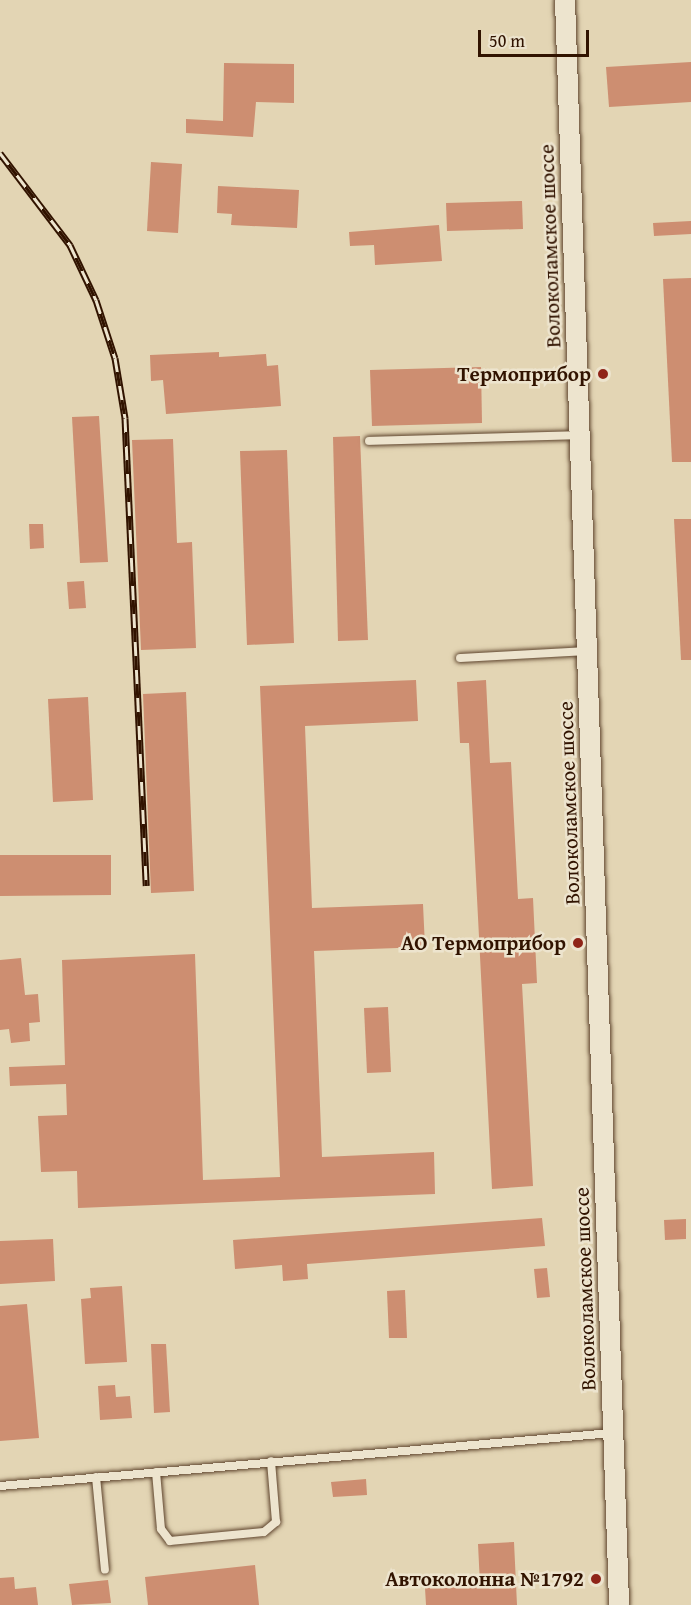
<!DOCTYPE html>
<meta charset="utf-8">
<style>
body{margin:0}
#map{position:relative;width:691px;height:1605px;overflow:hidden;background:#e3d5b4;font-family:"Gentium Book Plus",serif}
div>[style]{position:absolute}
[style*='--x']{left:calc(var(--x)*1px);top:calc(var(--y)*1px);width:calc(var(--w)*1px);rotate:calc(var(--a)*1deg)}
.building>*{inset:0;background:#cd8e71}
.roads{filter:drop-shadow(0 0 2px #5e442d) drop-shadow(0 0 2px #5e442d)}
.service>*{height:8px;margin:-4px;padding:0 4px;transform-origin:4px;border-radius:4px;background:#ede4ce}
.tertiary>*{height:20px;margin:-10px;padding:0 10px;transform-origin:10px;border-radius:10px;background:#ede4ce}
.rail>*{height:7px;margin-top:-3.5px;transform-origin:0;background:repeating-linear-gradient(90deg,#ede4ce 0 14px,#311300 0 28px);box-sizing:border-box;border-block:2px solid #311300}
.dots>*{width:16px;height:16px;translate:-50% -50%;box-sizing:border-box;border:3px solid #ede4ce;border-radius:50%}
span{translate:-50% -50%;white-space:nowrap;text-align:center;line-height:1.15;-webkit-text-stroke:5px #ede4ce;paint-order:stroke}
.street-label{font-size:21px;color:#311300}
.poi-label{font-size:21px;color:#311300;font-weight:700}
.right{translate:-100% -50%;text-align:right}
.scale{position:absolute;left:478px;top:30px;width:111px;height:27px;box-sizing:border-box;border:3px solid #311300;border-top:0;padding-left:8px;font-size:18px;line-height:21px;white-space:nowrap;color:#311300;-webkit-text-stroke:4px #ede4ce;paint-order:stroke}
</style>
<div id="map">
<div class="building">
<i style="clip-path:polygon(691px 62px,691px 102px,609px 107px,606px 67px)"></i>
<i style="clip-path:polygon(224px 63px,294px 64px,294px 103px,256px 102px,253px 137px,186px 133px,186px 119px,223px 121px)"></i>
<i style="clip-path:polygon(151px 162px,182px 164px,178px 233px,147px 231px)"></i>
<i style="clip-path:polygon(218px 186px,299px 190px,297px 228px,231px 225px,232px 214px,217px 213px)"></i>
<i style="clip-path:polygon(522px 201px,523px 229px,447px 231px,446px 203px)"></i>
<i style="clip-path:polygon(691px 221px,691px 234px,654px 236px,653px 223px)"></i>
<i style="clip-path:polygon(439px 225px,442px 261px,375px 265px,374px 245px,350px 246px,349px 232px)"></i>
<i style="clip-path:polygon(691px 278px,691px 462px,672px 462px,663px 279px)"></i>
<i style="clip-path:polygon(219px 352px,219px 357px,266px 354px,267px 366px,278px 365px,281px 406px,166px 414px,163px 380px,151px 381px,150px 355px)"></i>
<i style="clip-path:polygon(481px 367px,482px 423px,372px 426px,370px 370px)"></i>
<i style="clip-path:polygon(99px 416px,108px 562px,80px 563px,72px 417px)"></i>
<i style="clip-path:polygon(360px 436px,368px 640px,338px 641px,333px 437px)"></i>
<i style="clip-path:polygon(173px 439px,177px 543px,192px 542px,196px 648px,141px 650px,132px 440px)"></i>
<i style="clip-path:polygon(287px 450px,294px 643px,247px 645px,240px 451px)"></i>
<i style="clip-path:polygon(674px 519px,691px 519px,691px 660px,681px 660px)"></i>
<i style="clip-path:polygon(29px 524px,43px 524px,44px 548px,30px 549px)"></i>
<i style="clip-path:polygon(84px 581px,86px 608px,69px 609px,67px 582px)"></i>
<i style="clip-path:polygon(416px 680px,418px 721px,305px 726px,312px 908px,423px 904px,425px 947px,314px 951px,322px 1157px,434px 1152px,435px 1194px,78px 1208px,77px 1171px,41px 1172px,38px 1116px,67px 1115px,66px 1084px,10px 1086px,9px 1067px,65px 1065px,62px 960px,195px 954px,203px 1180px,280px 1177px,260px 686px)"></i>
<i style="clip-path:polygon(486px 680px,490px 763px,511px 762px,518px 899px,533px 898px,537px 983px,522px 984px,533px 1186px,492px 1189px,469px 743px,460px 743px,457px 682px)"></i>
<i style="clip-path:polygon(186px 692px,194px 891px,151px 893px,143px 694px)"></i>
<i style="clip-path:polygon(88px 697px,93px 800px,53px 802px,48px 699px)"></i>
<i style="clip-path:polygon(0 855px,111px 855px,111px 895px,0 896px)"></i>
<i style="clip-path:polygon(21px 958px,25px 995px,38px 994px,40px 1022px,29px 1023px,30px 1041px,11px 1043px,9px 1029px,0 1030px,0 960px)"></i>
<i style="clip-path:polygon(388px 1007px,391px 1072px,367px 1073px,364px 1008px)"></i>
<i style="clip-path:polygon(542px 1218px,545px 1246px,307px 1264px,308px 1279px,283px 1281px,282px 1265px,235px 1269px,233px 1240px)"></i>
<i style="clip-path:polygon(686px 1219px,686px 1239px,665px 1240px,664px 1220px)"></i>
<i style="clip-path:polygon(53px 1239px,55px 1281px,0 1284px,0 1241px)"></i>
<i style="clip-path:polygon(547px 1268px,550px 1297px,537px 1298px,534px 1269px)"></i>
<i style="clip-path:polygon(122px 1286px,127px 1362px,85px 1364px,81px 1299px,91px 1298px,90px 1288px)"></i>
<i style="clip-path:polygon(405px 1290px,407px 1338px,389px 1338px,387px 1291px)"></i>
<i style="clip-path:polygon(27px 1304px,39px 1438px,0 1441px,0 1306px)"></i>
<i style="clip-path:polygon(151px 1344px,166px 1344px,170px 1412px,154px 1413px)"></i>
<i style="clip-path:polygon(115px 1385px,116px 1397px,130px 1396px,132px 1418px,100px 1420px,98px 1386px)"></i>
<i style="clip-path:polygon(366px 1479px,367px 1495px,333px 1497px,331px 1482px)"></i>
<i style="clip-path:polygon(514px 1542px,517px 1605px,426px 1605px,425px 1588px,480px 1585px,478px 1544px)"></i>
<i style="clip-path:polygon(255px 1565px,259px 1605px,148px 1605px,145px 1577px)"></i>
<i style="clip-path:polygon(14px 1577px,15px 1589px,36px 1587px,38px 1605px,0 1605px,0 1578px)"></i>
<i style="clip-path:polygon(108px 1580px,111px 1603px,72px 1605px,69px 1584px)"></i>
</div>
<div class="roads">
<div class="service">
<i style="--x:369;--y:441;--w:211;--a:-1.6"></i>
<i style="--x:460;--y:658;--w:128;--a:-3.1"></i>
<i style="--x:156;--y:1472;--w:57;--a:85"></i>
<i style="--x:161;--y:1529;--w:15;--a:53"></i>
<i style="--x:170;--y:1541;--w:94;--a:-5.5"></i>
<i style="--x:264;--y:1532;--w:16;--a:-40"></i>
<i style="--x:276;--y:1522;--w:61;--a:-94.7"></i>
<i style="--x:96;--y:1477;--w:93;--a:84.5"></i>
<i style="--x:0;--y:1486;--w:614;--a:-4.95"></i>
</div>
<div class="tertiary">
<i style="--x:565;--y:0;--w:1606;--a:88.07"></i>
</div>
</div>
<div class="rail">
<i style="--x:0;--y:153;--w:116;--a:52.7"></i>
<i style="--x:70;--y:245;--w:61;--a:64.7"></i>
<i style="--x:96;--y:300;--w:61;--a:71.9"></i>
<i style="--x:115;--y:358;--w:61;--a:80.5"></i>
<i style="--x:125;--y:418;--w:468;--a:87.4"></i>
</div>
<div class="dots">
<i style="left:603px;top:374px;background:#8f2418"></i>
<i style="left:578px;top:943px;background:#8f2418"></i>
<i style="left:596px;top:1579px;background:#8f2418"></i>
</div>
<div class="street-label">
<span style="left:550px;top:246px;rotate:-92deg">Волоколамское шоссе</span>
<span style="left:569px;top:803px;rotate:-92deg">Волоколамское шоссе</span>
<span style="left:585px;top:1289px;rotate:-92deg">Волоколамское шоссе</span>
</div>
<div class="poi-label">
<span class="right" style="left:591px;top:374px">Термоприбор</span>
<span class="right" style="left:566px;top:943px">АО Термоприбор</span>
<span class="right" style="left:584px;top:1579px">Автоколонна №1792</span>
</div>
<div class="scale">50 m</div>
</div>
